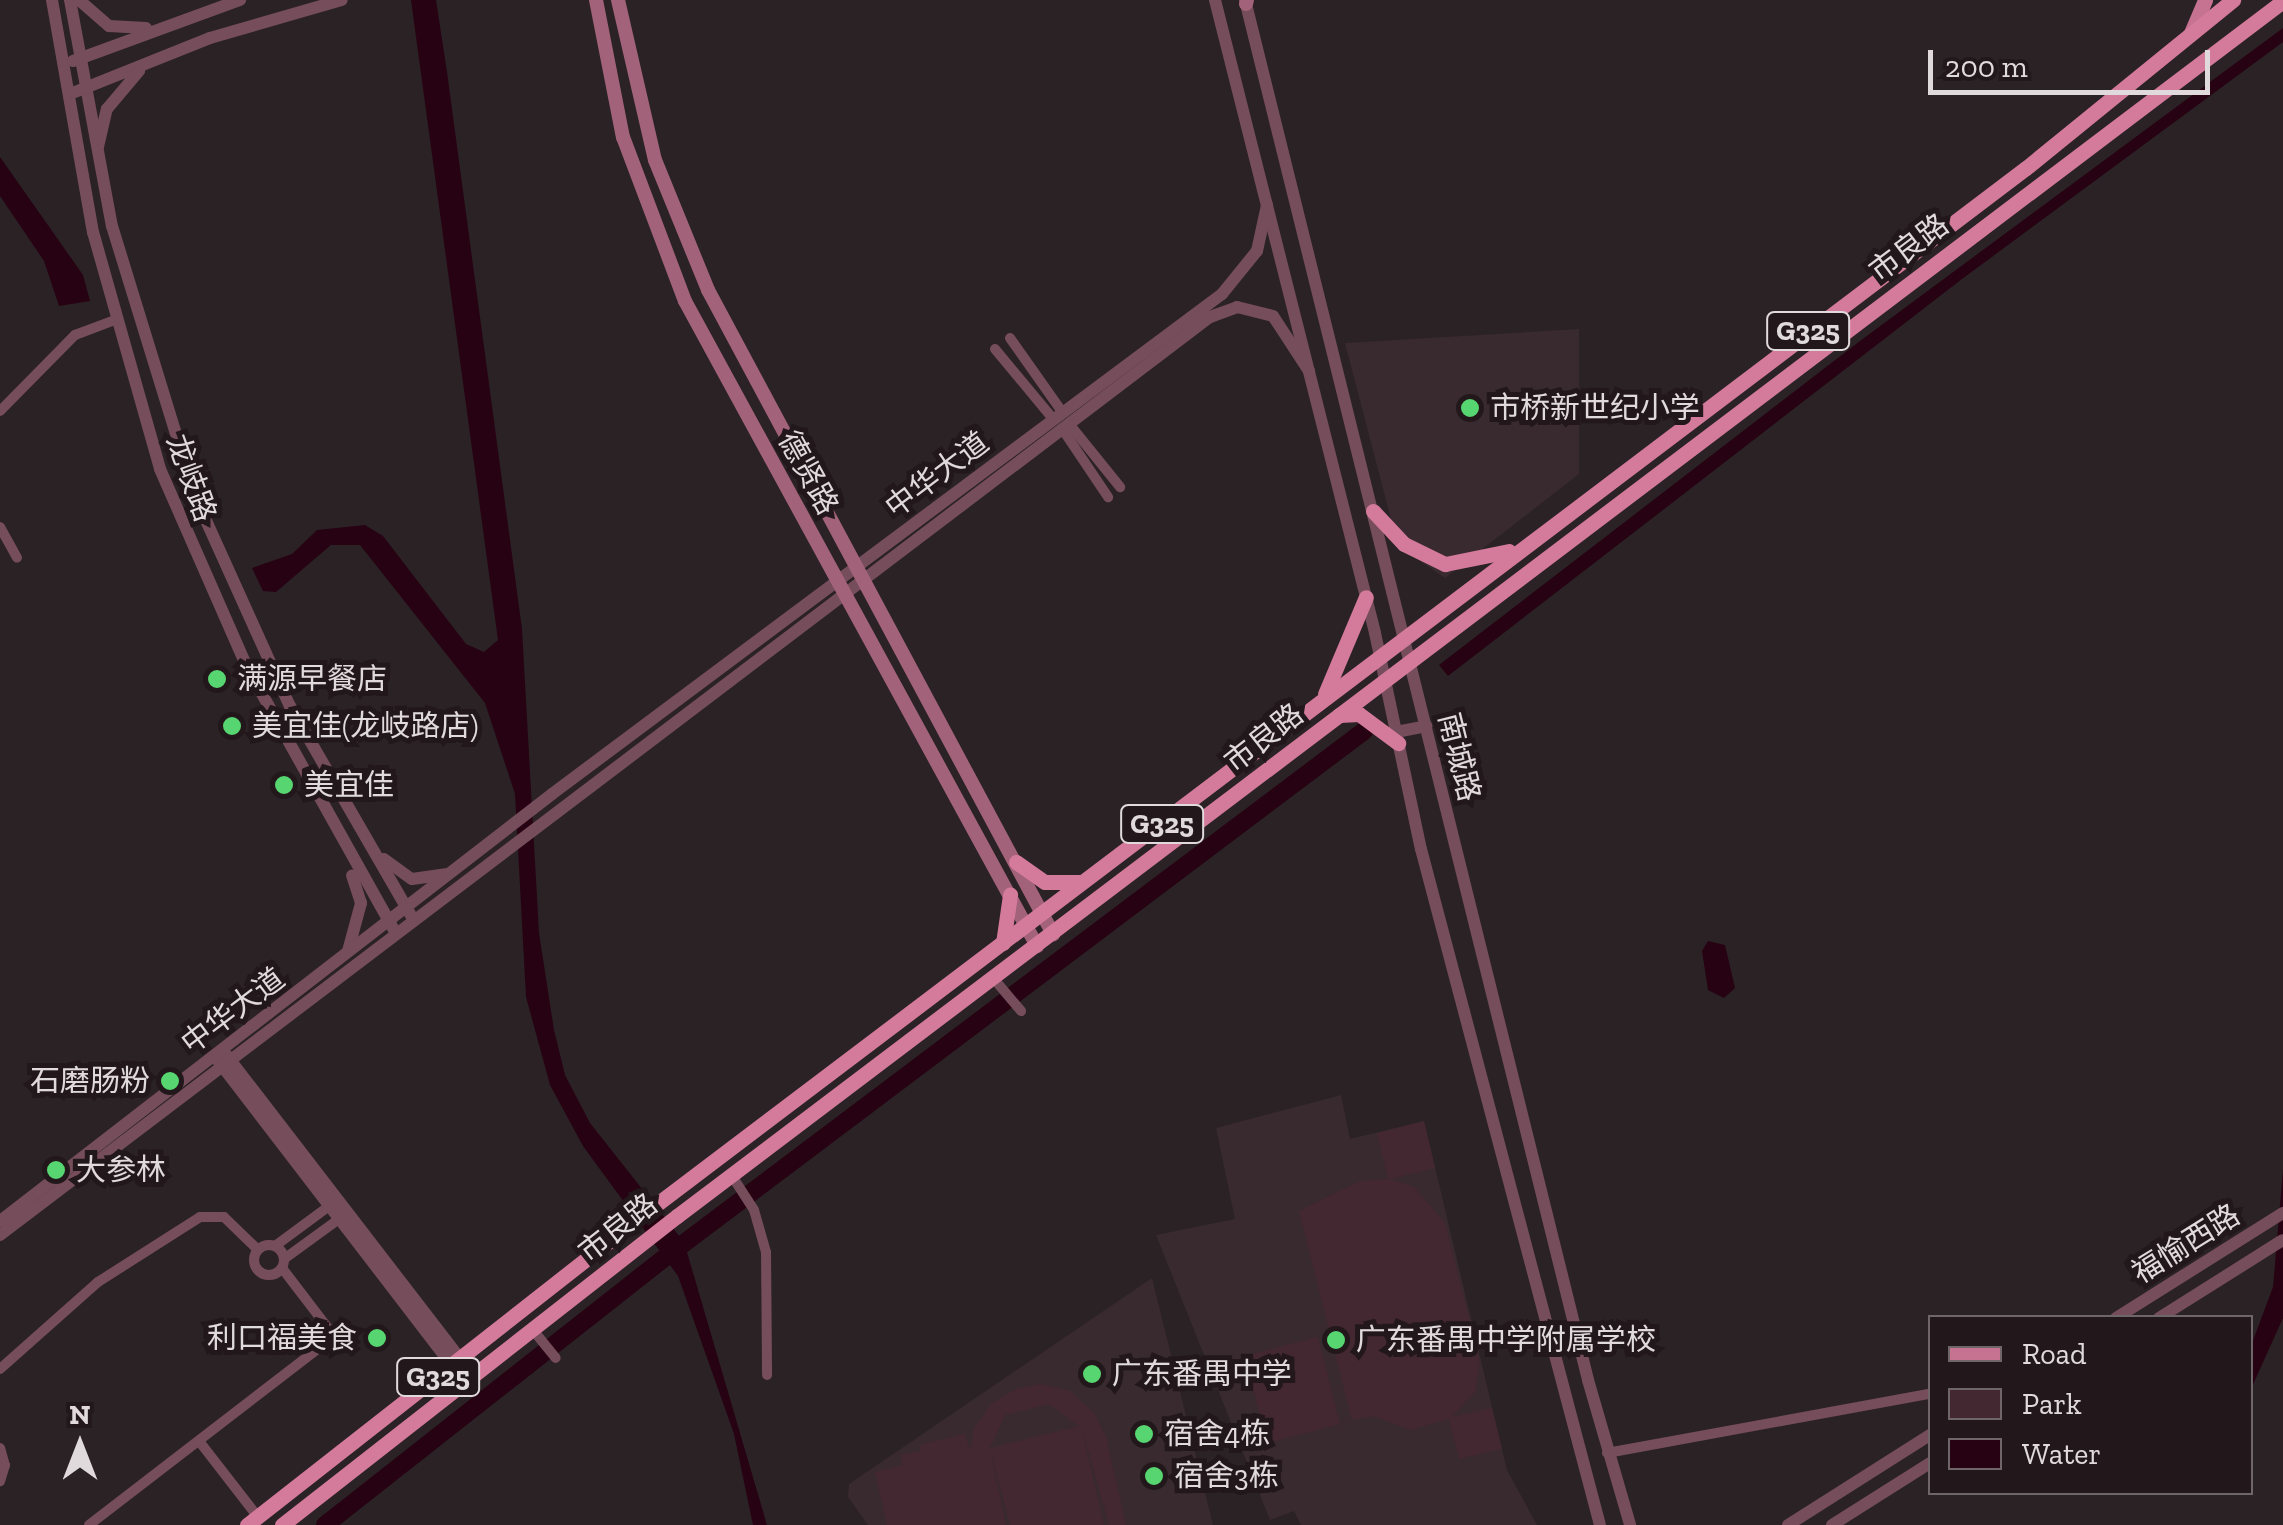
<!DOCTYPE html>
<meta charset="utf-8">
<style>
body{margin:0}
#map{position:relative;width:2283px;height:1525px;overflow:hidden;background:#2b2225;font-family:"Zilla Slab","Noto Sans SC",serif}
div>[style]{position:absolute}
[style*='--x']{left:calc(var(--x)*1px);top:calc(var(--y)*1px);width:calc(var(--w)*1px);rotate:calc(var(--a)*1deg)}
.built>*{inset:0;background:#392a2f}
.green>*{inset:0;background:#432731}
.water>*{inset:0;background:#270212}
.river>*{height:18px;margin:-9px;padding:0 9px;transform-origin:9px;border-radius:9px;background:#270212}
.minor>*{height:10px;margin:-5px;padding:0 5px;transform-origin:5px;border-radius:5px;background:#754d5b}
.minor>.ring{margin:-5px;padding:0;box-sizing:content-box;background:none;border:10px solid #754d5b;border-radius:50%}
.tertiary>*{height:12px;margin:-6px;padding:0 6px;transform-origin:6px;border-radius:6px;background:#754d5b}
.secondary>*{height:14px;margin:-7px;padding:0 7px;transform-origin:7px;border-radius:7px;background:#a26279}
.primary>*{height:15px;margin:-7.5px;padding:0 7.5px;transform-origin:7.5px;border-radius:7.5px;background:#c57390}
.trunk>*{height:15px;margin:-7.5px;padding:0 7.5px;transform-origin:7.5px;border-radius:7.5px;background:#d47a9a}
.dots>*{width:28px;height:28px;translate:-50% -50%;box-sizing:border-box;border:5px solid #22181b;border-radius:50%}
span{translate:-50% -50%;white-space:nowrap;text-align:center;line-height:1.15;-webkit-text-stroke:10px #22181b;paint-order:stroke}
.shield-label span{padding:2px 8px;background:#22181b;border:2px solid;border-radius:8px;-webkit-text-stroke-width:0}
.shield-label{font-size:28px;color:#e1dadc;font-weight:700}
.street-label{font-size:30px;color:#e1dadc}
.poi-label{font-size:30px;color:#e1dadc}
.left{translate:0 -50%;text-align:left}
.right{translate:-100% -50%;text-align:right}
.legend{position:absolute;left:1928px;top:1315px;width:325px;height:180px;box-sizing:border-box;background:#22181b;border:2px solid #6e6668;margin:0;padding:12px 18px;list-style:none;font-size:30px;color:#e1dadc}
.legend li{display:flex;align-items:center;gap:20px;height:50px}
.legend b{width:50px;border:2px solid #6e6668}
.north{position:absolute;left:30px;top:1395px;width:100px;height:100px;-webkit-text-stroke:8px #22181b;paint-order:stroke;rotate:0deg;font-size:28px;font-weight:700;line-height:40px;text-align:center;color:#e1dadc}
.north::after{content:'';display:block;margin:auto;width:35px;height:45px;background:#e1dadc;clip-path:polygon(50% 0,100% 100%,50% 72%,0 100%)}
.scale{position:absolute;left:1928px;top:50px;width:282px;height:45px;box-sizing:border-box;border:5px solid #e1dadc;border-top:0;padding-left:12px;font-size:30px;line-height:35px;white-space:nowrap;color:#e1dadc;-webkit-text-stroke:8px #22181b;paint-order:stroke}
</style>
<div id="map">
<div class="built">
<i style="clip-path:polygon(1579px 329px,1579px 474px,1445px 578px,1398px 546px,1345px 343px)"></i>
<i style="clip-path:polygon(1341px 1095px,1350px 1139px,1424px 1121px,1507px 1470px,1537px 1525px,1301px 1525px,1294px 1511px,1270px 1520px,1156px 1235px,1235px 1219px,1216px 1128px)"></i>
<i style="clip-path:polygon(1152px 1278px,1213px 1525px,868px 1525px,848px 1497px,849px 1484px)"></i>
</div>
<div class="green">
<i style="clip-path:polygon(1424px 1121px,1435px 1168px,1390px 1179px,1414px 1187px,1445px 1223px,1480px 1362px,1475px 1392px,1452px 1417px,1492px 1408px,1502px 1449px,1459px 1459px,1449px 1419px,1411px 1430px,1373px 1416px,1352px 1420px,1299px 1211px,1360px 1181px,1388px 1179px,1377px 1133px)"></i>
<i style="clip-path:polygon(1318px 1337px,1340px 1424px,1267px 1443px,1245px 1356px)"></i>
<i style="clip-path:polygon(evenodd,1041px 1384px,1070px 1391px,1094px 1413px,1106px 1437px,1126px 1525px,1109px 1525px,1082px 1429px,1104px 1525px,1010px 1525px,990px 1449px,1006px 1525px,887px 1525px,875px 1472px,903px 1465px,901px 1455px,921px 1451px,919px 1445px,965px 1434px,970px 1451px,974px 1428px,991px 1404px,1016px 1389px,1041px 1384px,1049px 1404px,1079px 1426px,990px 1448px,1005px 1415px,1049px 1404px)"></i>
</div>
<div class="water">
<i style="clip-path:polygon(411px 0,436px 0,447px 72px,522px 629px,539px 933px,554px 1030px,565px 1075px,590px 1123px,684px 1242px,767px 1525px,753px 1525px,734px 1434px,678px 1276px,583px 1146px,550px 1085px,526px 997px,515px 794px,485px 703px,360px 545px,331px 545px,276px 592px,263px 591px,252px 568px,292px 554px,317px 530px,365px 525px,383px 536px,466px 644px,484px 652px,498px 640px)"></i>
<i style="clip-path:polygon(2283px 28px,2283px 42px,1962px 279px,1448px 676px,1439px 665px,1860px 341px)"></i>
<i style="clip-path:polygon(0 157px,83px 275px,90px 301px,59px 306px,44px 261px,0 196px)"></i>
<i style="clip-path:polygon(1708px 941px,1725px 945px,1735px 988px,1724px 998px,1708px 990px,1702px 951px)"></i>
<i style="clip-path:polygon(2283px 1169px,2283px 1318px,2251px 1389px,2251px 1346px,2273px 1287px)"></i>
</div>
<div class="river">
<i style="--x:325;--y:1525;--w:445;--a:-38.2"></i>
<i style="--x:675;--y:1250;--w:863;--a:-36.99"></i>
</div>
<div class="minor">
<i style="--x:1010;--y:338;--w:92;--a:54.8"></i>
<i style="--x:995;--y:349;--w:92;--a:50.3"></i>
<i style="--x:0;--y:411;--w:107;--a:-45.4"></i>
<i style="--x:75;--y:335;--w:43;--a:-20.6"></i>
<i style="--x:1070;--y:425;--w:80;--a:51.1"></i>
<i style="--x:1063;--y:430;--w:81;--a:56.1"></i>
<i style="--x:0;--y:527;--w:35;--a:61"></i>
<i style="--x:994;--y:979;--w:42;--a:49.8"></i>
<i style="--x:732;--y:1176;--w:40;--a:57.1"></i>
<i style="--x:754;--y:1210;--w:44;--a:74.1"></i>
<i style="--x:766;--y:1252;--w:123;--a:89.5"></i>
<i class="ring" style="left:254px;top:1245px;width:20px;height:20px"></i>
<i style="--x:275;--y:1246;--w:67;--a:-36.5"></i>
<i style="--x:284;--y:1259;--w:68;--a:-36"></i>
<i style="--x:533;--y:1330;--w:36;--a:51"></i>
<i style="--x:0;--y:1369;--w:131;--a:-41.6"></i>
<i style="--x:98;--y:1282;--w:121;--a:-32.5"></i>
<i style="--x:200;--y:1217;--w:24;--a:0"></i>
<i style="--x:224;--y:1217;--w:47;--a:44.1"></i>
<i style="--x:199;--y:1441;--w:96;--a:52.2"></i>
<i style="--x:0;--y:1448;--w:18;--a:74"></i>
<i style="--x:5;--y:1465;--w:17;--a:107"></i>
<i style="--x:1607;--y:1453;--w:328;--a:-10.4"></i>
<i style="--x:89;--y:1525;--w:309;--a:-37.6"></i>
<i style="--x:334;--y:1336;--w:86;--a:-127.4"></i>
</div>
<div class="tertiary">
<i style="--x:52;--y:0;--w:236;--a:80"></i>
<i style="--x:93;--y:232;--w:246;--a:74.2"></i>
<i style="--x:160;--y:469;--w:216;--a:66.3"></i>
<i style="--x:247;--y:667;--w:301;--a:60.8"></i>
<i style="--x:70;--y:0;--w:230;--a:79.5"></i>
<i style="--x:112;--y:226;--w:282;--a:72.9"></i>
<i style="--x:195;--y:496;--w:230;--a:65.7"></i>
<i style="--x:290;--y:706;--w:242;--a:60"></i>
<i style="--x:79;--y:0;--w:40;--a:41"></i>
<i style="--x:109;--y:26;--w:37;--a:3"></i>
<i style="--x:1215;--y:0;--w:653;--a:75.81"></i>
<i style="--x:1375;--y:633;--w:221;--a:78"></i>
<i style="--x:1421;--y:849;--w:699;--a:75.17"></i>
<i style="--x:1245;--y:0;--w:1422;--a:76.04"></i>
<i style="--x:1588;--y:1380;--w:151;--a:73.8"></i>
<i style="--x:73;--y:61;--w:178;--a:-20.1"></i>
<i style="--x:75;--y:92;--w:145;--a:-21.8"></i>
<i style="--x:210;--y:38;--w:137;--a:-16.1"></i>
<i style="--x:98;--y:147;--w:39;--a:-77"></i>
<i style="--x:107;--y:109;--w:50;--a:-49.9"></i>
<i style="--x:1396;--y:732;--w:31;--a:-11"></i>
<i style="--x:384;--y:859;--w:34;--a:36"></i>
<i style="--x:412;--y:879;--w:34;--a:-8"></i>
<i style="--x:348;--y:951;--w:50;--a:-74.8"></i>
<i style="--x:361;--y:903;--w:29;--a:-108"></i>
<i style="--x:224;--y:1052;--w:387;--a:52.4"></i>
<i style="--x:216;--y:1058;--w:388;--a:52.5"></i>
<i style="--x:0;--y:1221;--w:698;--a:-37.72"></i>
<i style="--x:552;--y:794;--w:836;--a:-36.73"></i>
<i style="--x:1222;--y:294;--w:55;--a:-50.9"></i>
<i style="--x:1257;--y:251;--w:47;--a:-77.7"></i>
<i style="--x:0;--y:1235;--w:1519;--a:-37.19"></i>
<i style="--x:1210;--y:317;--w:29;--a:-20"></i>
<i style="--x:1237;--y:307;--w:37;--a:14"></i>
<i style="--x:1273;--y:316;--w:66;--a:56.8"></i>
<i style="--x:2116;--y:1318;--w:197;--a:-32.2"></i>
<i style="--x:2159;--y:1318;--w:146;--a:-32.2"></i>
<i style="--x:1788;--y:1525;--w:168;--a:-32.4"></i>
<i style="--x:1832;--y:1525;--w:116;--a:-32.3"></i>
</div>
<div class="secondary">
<i style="--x:596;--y:0;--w:140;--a:78.9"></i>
<i style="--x:623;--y:137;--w:175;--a:69.3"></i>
<i style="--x:685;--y:301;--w:735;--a:61.38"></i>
<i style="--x:618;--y:0;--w:164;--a:77"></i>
<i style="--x:655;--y:160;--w:140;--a:67.8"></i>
<i style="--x:708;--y:290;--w:731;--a:61.82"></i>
<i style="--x:1246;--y:4;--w:4;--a:-76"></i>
</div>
<div class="primary">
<i style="--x:2191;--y:33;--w:36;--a:-67"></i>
</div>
<div class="trunk">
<i style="--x:1373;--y:511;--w:45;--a:46.8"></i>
<i style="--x:1404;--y:544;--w:46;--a:26"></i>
<i style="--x:1445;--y:564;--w:65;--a:-11.5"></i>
<i style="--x:1325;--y:694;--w:105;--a:-67.1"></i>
<i style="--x:1339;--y:715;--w:20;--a:-3"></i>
<i style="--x:1359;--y:714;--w:49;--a:36.6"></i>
<i style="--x:1016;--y:862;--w:35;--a:35"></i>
<i style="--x:1045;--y:882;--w:34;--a:0"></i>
<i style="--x:1003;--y:943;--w:49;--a:-81.7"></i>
<i style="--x:247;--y:1525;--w:484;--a:-38.1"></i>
<i style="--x:628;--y:1226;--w:1753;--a:-37.12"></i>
<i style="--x:2026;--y:168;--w:267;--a:-39.1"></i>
<i style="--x:282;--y:1525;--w:502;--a:-38.04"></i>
<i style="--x:677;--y:1216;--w:2014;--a:-37.11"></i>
</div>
<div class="dots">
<i style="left:1470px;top:408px;background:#57d570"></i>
<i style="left:217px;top:679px;background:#57d570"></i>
<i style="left:232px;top:726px;background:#57d570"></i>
<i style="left:284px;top:785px;background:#57d570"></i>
<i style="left:170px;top:1081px;background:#57d570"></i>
<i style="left:56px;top:1170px;background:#57d570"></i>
<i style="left:377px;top:1338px;background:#57d570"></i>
<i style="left:1336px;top:1340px;background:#57d570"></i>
<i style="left:1092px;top:1374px;background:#57d570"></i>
<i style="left:1144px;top:1434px;background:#57d570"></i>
<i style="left:1154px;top:1476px;background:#57d570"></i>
</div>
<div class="shield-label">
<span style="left:1808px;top:331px">G325</span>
<span style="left:1162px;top:824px">G325</span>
<span style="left:438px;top:1377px">G325</span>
</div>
<div class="street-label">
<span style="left:1909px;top:248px;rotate:-37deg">市良路</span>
<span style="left:808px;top:473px;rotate:61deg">德贤路</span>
<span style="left:937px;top:475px;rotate:-37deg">中华大道</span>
<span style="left:191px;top:478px;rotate:70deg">龙岐路</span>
<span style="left:1264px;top:738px;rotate:-38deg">市良路</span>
<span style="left:1459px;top:757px;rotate:76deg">南城路</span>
<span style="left:233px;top:1011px;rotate:-37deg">中华大道</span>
<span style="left:618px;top:1228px;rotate:-38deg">市良路</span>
<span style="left:2186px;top:1244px;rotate:-32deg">福愉西路</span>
</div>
<div class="poi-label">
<span class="left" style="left:1490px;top:408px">市桥新世纪小学</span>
<span class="left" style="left:237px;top:679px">满源早餐店</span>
<span class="left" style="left:252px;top:726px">美宜佳(龙岐路店)</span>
<span class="left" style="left:304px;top:785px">美宜佳</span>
<span class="right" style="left:150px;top:1081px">石磨肠粉</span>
<span class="left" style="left:76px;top:1170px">大参林</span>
<span class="right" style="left:357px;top:1338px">利口福美食</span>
<span class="left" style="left:1356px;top:1340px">广东番禺中学附属学校</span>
<span class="left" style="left:1112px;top:1374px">广东番禺中学</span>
<span class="left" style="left:1164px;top:1434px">宿舍4栋</span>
<span class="left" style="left:1174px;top:1476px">宿舍3栋</span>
</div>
<ul class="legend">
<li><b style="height:12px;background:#c57390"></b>Road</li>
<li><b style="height:28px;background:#432731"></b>Park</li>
<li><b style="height:28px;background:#270212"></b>Water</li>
</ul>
<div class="north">N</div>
<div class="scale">200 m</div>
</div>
